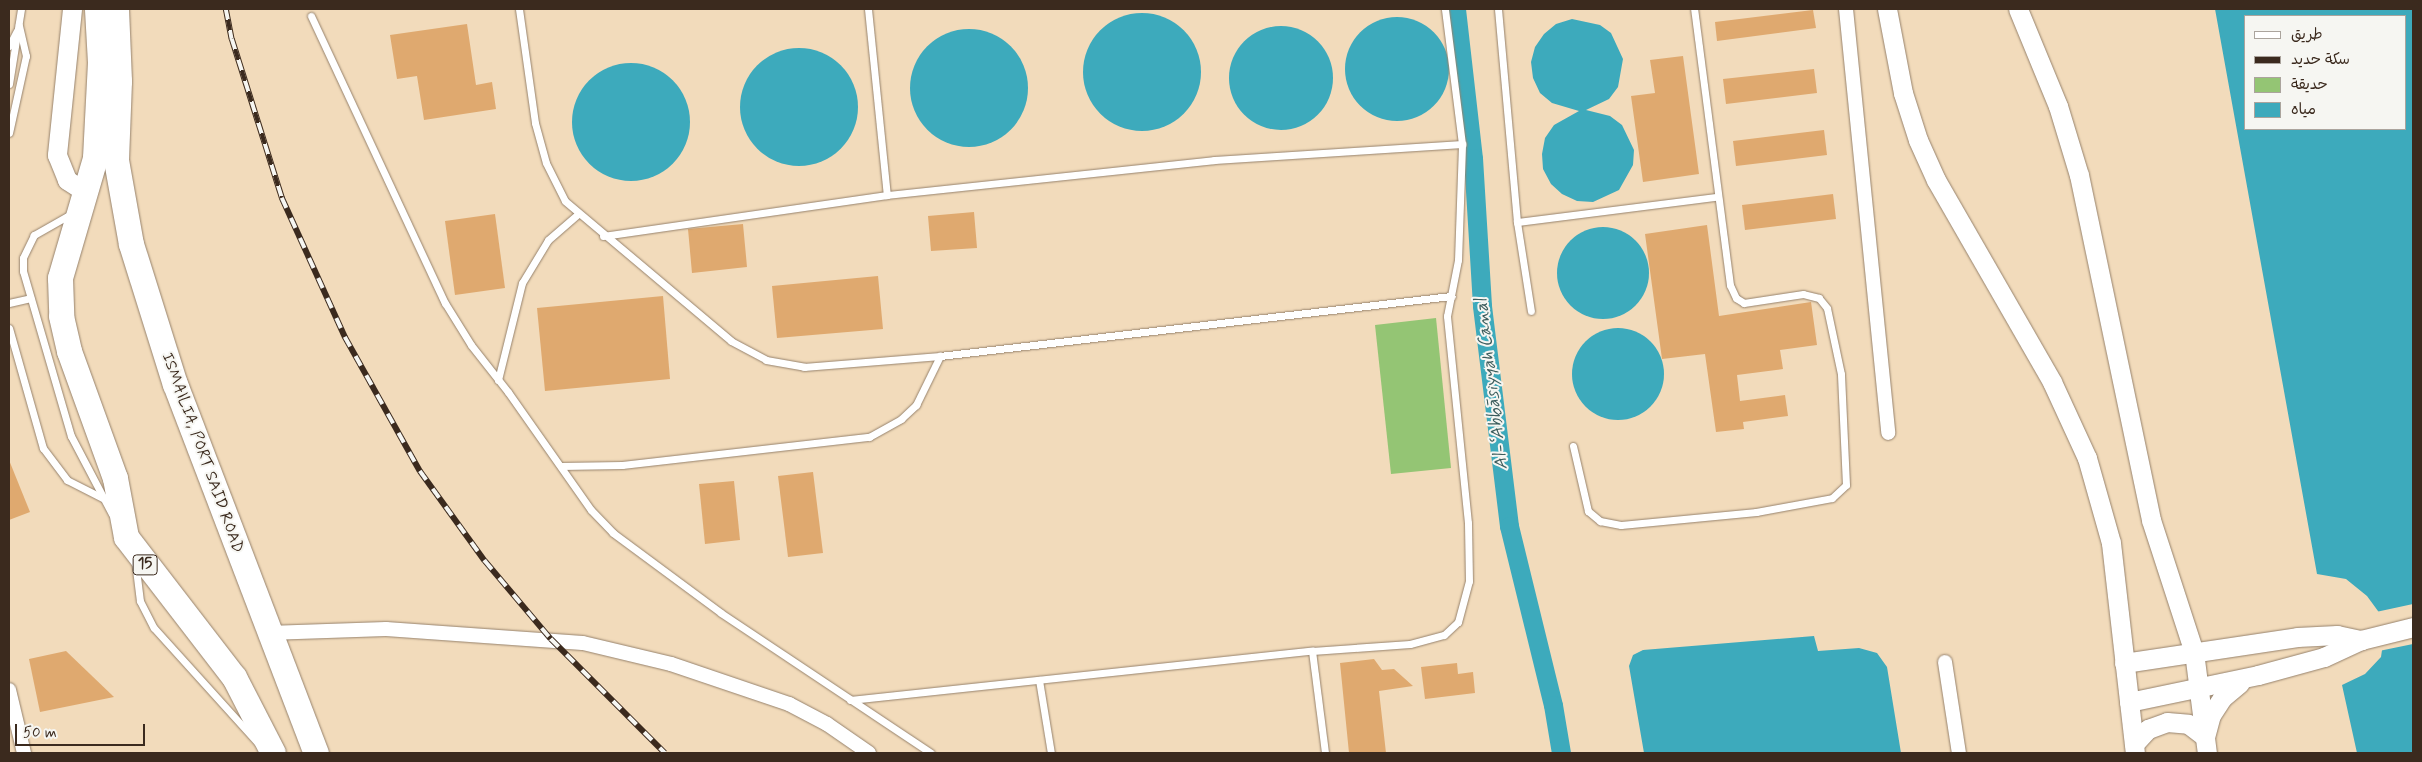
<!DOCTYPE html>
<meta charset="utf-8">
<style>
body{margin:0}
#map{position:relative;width:2422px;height:762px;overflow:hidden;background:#f2dbbb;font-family:Mynerve,"Playpen Sans Arabic",sans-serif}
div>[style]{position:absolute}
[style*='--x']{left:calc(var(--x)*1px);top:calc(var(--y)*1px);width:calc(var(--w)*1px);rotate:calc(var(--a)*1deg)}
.green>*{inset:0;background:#94c574}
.water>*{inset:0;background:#3daabc}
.round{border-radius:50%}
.pier>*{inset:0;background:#f2dbbb}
.canal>*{height:19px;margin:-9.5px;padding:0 9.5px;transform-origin:9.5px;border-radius:9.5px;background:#3daabc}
.building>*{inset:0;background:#dfa96f}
.roads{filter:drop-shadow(0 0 1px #96826c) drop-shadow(0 0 1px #96826c)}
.lane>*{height:7px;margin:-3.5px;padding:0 3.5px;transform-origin:3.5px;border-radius:3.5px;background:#fff}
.street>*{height:14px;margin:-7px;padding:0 7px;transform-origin:7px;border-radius:7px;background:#fff}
.secondary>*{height:19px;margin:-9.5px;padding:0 9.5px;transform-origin:9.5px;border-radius:9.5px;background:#fff}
.highway>*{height:25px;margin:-12.5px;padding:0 12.5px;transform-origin:12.5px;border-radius:12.5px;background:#fff}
.rail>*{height:5.5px;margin-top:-2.75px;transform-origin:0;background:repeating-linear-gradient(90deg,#f6f6f2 0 11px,#3b2a1e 0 22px);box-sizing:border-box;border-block:1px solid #3b2a1e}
span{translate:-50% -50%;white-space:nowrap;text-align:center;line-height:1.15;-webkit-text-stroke:4px #f6f6f2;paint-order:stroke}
.shield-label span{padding:1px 4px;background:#f6f6f2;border:1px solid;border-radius:4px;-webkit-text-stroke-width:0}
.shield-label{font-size:15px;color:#3b2a1e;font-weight:700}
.street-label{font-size:16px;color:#3b2a1e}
.water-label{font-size:18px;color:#3c5d5d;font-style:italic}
.frame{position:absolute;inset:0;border:10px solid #3b2a1e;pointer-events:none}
.legend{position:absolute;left:2244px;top:15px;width:162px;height:115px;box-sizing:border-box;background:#f6f6f2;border:1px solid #aba49d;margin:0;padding:6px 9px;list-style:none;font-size:15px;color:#3b2a1e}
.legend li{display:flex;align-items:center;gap:10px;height:25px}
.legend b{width:25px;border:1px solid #aba49d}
.scale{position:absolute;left:15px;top:724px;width:130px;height:22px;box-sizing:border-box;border:2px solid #3b2a1e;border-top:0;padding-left:6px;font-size:15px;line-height:18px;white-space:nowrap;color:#3b2a1e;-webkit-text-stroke:4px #f6f6f2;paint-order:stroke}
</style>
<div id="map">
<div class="green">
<i style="clip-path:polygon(1436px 318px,1451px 468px,1391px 474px,1375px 325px)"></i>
</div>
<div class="water">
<i style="clip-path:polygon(evenodd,2215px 9px,2413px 9px,2413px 753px,2357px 753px,2342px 685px,2365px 674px,2381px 657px,2386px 622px,2367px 596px,2346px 579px,2317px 574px,2215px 9px,2246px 16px,2406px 16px,2406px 129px,2246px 129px,2246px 16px)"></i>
<i class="round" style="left:1083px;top:13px;width:118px;height:118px"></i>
<i class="round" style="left:1345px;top:17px;width:104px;height:104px"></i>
<i style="clip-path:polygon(1572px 19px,1600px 25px,1611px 33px,1623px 59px,1618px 87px,1609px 99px,1586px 110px,1610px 116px,1622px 125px,1634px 150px,1633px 165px,1619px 190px,1593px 202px,1577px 201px,1562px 194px,1551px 184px,1543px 169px,1542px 154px,1545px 138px,1554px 125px,1579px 111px,1552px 103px,1540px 93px,1533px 78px,1531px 62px,1535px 47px,1544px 34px,1556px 24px)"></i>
<i class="round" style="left:1229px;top:26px;width:104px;height:104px"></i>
<i class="round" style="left:910px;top:29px;width:118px;height:118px"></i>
<i class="round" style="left:740px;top:48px;width:118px;height:118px"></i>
<i class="round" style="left:572px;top:63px;width:118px;height:118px"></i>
<i class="round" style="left:1557px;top:227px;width:92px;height:92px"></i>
<i class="round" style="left:1572px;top:328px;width:92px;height:92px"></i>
<i style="clip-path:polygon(1814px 636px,1818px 651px,1859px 648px,1877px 653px,1887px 667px,1901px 753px,1644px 753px,1629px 666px,1633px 655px,1643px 650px)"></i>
</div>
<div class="pier">
<i style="clip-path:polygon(2413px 604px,2413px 644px,2379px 651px,2383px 623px,2376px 612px)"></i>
</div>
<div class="canal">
<i style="--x:1456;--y:9;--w:150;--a:83.5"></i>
<i style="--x:1473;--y:158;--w:148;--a:86.5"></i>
<i style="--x:1482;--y:306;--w:222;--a:83"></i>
<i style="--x:1509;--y:526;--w:184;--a:76.2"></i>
<i style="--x:1553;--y:705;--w:49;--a:80.5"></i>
</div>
<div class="building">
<i style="clip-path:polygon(1813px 10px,1816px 28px,1717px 41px,1715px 22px)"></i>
<i style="clip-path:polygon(467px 24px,476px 85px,492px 82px,496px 109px,424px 120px,417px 76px,397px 79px,390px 35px)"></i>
<i style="clip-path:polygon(1683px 56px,1699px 174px,1643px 182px,1631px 96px,1655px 93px,1650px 60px)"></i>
<i style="clip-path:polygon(1814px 69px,1817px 93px,1726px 104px,1723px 79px)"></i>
<i style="clip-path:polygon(1824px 130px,1827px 155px,1736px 166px,1733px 141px)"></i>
<i style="clip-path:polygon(1833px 194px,1836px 219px,1745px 230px,1742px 205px)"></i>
<i style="clip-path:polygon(974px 212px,977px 248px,931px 251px,928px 216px)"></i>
<i style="clip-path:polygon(495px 214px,505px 288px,455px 295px,445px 221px)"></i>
<i style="clip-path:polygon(743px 224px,747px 267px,692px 273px,688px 229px)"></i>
<i style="clip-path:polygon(1707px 225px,1719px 316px,1811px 302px,1817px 345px,1780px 350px,1783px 369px,1737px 375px,1740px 401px,1785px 395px,1788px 416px,1743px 422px,1744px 429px,1716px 432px,1705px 354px,1662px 359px,1645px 234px)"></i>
<i style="clip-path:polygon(878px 276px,883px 329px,777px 338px,772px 286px)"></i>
<i style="clip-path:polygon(663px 296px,670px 379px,545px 391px,537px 308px)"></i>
<i style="clip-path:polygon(9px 460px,30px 512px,9px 520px)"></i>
<i style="clip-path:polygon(813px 472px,823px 553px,788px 557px,778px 476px)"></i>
<i style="clip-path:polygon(734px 481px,740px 540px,705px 544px,699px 484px)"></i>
<i style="clip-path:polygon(66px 651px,114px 697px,40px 712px,29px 659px)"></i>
<i style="clip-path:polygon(1374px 659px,1382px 670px,1394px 669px,1413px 686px,1379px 691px,1386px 753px,1349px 753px,1340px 663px)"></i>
<i style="clip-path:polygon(1457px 663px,1458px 674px,1473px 672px,1475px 693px,1425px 699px,1421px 667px)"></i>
</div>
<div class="roads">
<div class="lane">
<i style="--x:519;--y:9;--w:115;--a:82"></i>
<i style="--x:535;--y:123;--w:41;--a:74.6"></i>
<i style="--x:546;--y:163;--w:42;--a:63.4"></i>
<i style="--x:565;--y:201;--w:217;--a:40.1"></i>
<i style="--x:731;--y:341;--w:40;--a:28"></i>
<i style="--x:766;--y:360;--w:39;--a:10"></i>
<i style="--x:804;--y:367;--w:136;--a:-4.6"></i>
<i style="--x:940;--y:356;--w:515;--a:-6.7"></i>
<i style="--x:868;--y:9;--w:187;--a:84.2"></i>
<i style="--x:1498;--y:9;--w:214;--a:84.9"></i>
<i style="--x:1517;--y:222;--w:201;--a:-7.2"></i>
<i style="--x:311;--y:16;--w:317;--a:65"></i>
<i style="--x:445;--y:303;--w:49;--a:58.2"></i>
<i style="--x:471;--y:345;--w:60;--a:51.8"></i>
<i style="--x:508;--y:392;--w:144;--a:54.9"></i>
<i style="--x:591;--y:510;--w:32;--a:46"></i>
<i style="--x:613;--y:533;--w:134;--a:36.5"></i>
<i style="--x:721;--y:613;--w:252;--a:33.7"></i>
<i style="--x:9;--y:46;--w:16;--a:-63"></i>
<i style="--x:9;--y:84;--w:76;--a:-80.9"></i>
<i style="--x:9;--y:133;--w:79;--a:-77.6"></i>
<i style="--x:26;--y:56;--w:32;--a:-103"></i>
<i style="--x:71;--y:214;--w:43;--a:150.4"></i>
<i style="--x:34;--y:235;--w:25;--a:116"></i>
<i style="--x:23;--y:258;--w:13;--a:90"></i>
<i style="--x:23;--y:271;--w:172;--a:73.8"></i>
<i style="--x:71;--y:436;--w:88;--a:62.3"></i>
<i style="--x:1517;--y:222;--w:90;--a:81.1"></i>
<i style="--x:603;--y:236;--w:287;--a:-8.2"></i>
<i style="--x:887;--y:195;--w:329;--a:-6.1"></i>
<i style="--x:1214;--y:160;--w:249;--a:-3.7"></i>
<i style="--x:9;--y:303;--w:22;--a:-13"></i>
<i style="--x:9;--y:328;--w:125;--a:74.2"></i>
<i style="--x:43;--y:448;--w:40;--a:53"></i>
<i style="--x:67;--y:480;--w:39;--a:27"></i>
<i style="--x:498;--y:380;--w:100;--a:-76.1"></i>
<i style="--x:522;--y:283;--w:50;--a:-58.8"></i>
<i style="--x:548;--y:240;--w:38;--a:-41"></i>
<i style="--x:1573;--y:446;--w:67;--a:77"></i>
<i style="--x:1588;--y:511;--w:16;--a:40"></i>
<i style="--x:1600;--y:521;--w:21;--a:11"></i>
<i style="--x:1621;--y:525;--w:136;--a:-5.5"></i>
<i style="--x:1756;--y:512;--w:77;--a:-10.4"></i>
<i style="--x:1832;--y:498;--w:19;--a:-43"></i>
<i style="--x:1846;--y:485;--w:111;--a:-92.6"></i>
<i style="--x:1841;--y:374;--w:67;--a:-102"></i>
<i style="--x:1827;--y:308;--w:13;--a:-129"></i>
<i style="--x:1819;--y:298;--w:16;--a:-166"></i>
<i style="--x:1803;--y:294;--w:60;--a:171.3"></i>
<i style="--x:1744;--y:303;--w:9;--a:-148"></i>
<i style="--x:1736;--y:298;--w:14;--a:-115"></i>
<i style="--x:1730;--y:285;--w:278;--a:-97.4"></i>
<i style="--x:561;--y:466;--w:61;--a:-0.9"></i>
<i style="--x:622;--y:465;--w:249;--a:-6.5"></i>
<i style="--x:869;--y:437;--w:37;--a:-29"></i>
<i style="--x:901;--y:419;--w:21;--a:-43"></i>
<i style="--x:916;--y:405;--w:55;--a:-63.9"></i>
<i style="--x:135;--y:561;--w:40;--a:82.9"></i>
<i style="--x:140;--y:601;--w:30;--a:63"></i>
<i style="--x:154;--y:628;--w:154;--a:47.9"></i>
<i style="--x:1312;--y:651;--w:103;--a:82.7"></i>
<i style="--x:1039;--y:680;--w:74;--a:80.7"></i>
<i style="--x:850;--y:700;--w:465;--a:-6.1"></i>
<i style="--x:1312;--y:651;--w:98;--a:-4.1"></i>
<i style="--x:1410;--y:644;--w:35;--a:-15"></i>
<i style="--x:1444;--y:635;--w:19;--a:-43"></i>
<i style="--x:1458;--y:622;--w:42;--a:-75"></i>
<i style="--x:1469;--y:581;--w:58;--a:-91"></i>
<i style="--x:1468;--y:523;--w:208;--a:-95.8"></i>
<i style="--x:1447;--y:316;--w:57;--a:-78.9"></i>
<i style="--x:1458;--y:260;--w:116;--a:-88"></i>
<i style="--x:1462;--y:144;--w:136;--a:-97.2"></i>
</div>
<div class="street">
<i style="--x:1846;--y:9;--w:426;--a:84.3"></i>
<i style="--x:268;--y:633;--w:118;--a:-1.9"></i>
<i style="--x:386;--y:629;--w:197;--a:4.1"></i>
<i style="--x:583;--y:643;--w:90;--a:13.4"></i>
<i style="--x:671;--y:664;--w:125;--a:18.7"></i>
<i style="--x:789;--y:704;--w:43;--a:27.8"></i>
<i style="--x:827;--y:724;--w:51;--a:34.6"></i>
<i style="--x:1945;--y:662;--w:92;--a:81.3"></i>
<i style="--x:9;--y:690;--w:65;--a:76.6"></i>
</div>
<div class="secondary">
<i style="--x:72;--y:9;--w:147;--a:95.9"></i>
<i style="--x:57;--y:155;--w:27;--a:68"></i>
<i style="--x:67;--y:180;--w:24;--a:33"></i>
<i style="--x:1887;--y:9;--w:86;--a:79.2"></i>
<i style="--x:1903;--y:93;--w:49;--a:72.3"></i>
<i style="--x:1918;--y:140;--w:44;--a:65.8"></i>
<i style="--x:1936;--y:180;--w:233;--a:60.1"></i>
<i style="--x:2052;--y:382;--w:84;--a:65.3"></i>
<i style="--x:2087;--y:458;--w:88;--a:74.2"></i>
<i style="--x:2111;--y:543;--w:211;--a:83.5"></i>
<i style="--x:2018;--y:9;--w:105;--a:67.6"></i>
<i style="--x:2058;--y:106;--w:72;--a:73.1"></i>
<i style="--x:2079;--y:175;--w:352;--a:78.2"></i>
<i style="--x:2151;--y:520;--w:139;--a:72"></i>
<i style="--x:2194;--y:652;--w:102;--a:82.7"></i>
<i style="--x:2124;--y:663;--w:175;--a:-8.5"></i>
<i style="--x:2297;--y:637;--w:40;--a:-2.9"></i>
<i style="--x:2337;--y:635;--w:25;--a:12"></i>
<i style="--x:2129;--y:702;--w:132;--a:-11.8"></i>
<i style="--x:2258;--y:675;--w:68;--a:-15.3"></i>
<i style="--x:2324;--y:657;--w:41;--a:-24.7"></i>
<i style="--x:2361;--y:640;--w:54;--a:-14"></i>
<i style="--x:2134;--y:744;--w:21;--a:-47"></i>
<i style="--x:2148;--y:729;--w:20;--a:-20"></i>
<i style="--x:2167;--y:722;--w:21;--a:5"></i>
<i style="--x:2188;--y:724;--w:21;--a:37"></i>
<i style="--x:2205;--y:737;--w:23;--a:-75"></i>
<i style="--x:2211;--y:715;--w:20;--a:-57"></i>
<i style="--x:2222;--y:698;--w:23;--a:-40"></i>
</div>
<div class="highway">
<i style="--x:97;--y:9;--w:53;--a:86.8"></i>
<i style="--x:100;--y:62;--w:96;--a:93"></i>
<i style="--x:95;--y:158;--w:125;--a:106.3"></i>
<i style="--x:60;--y:278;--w:38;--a:88"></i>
<i style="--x:61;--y:316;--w:36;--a:77"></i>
<i style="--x:69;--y:351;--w:135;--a:70.1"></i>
<i style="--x:115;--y:478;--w:60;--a:79.4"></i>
<i style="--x:126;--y:537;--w:177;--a:52.4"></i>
<i style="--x:234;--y:677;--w:85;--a:62.8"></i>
<i style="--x:116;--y:9;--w:72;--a:87.6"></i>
<i style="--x:119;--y:81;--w:79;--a:92.2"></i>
<i style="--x:116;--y:160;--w:85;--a:79.9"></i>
<i style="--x:131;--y:244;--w:147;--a:72.6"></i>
<i style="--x:175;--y:384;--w:395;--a:69.1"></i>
</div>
</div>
<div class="rail">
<i style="--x:226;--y:9;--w:31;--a:79"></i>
<i style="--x:232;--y:39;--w:167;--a:72.5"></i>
<i style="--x:282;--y:198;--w:153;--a:65.6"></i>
<i style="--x:345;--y:337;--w:154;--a:60.8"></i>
<i style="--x:420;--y:471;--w:111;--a:54.2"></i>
<i style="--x:485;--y:561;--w:102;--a:49.8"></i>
<i style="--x:551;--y:639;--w:161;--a:45"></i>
</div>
<div class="shield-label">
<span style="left:145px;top:565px">15</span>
</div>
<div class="street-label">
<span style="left:202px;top:453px;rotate:70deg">ISMAILIA, PORT SAID ROAD</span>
</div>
<div class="water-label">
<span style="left:1492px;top:384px;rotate:-97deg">Al-ʿAbbāsiyyah Canal</span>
</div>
<div class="frame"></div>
<ul class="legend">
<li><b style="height:6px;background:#fff"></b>طريق</li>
<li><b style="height:6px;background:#3b2a1e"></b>سكة حديد</li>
<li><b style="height:14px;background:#94c574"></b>حديقة</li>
<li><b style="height:14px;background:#3daabc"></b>مياه</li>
</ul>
<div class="scale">50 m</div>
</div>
